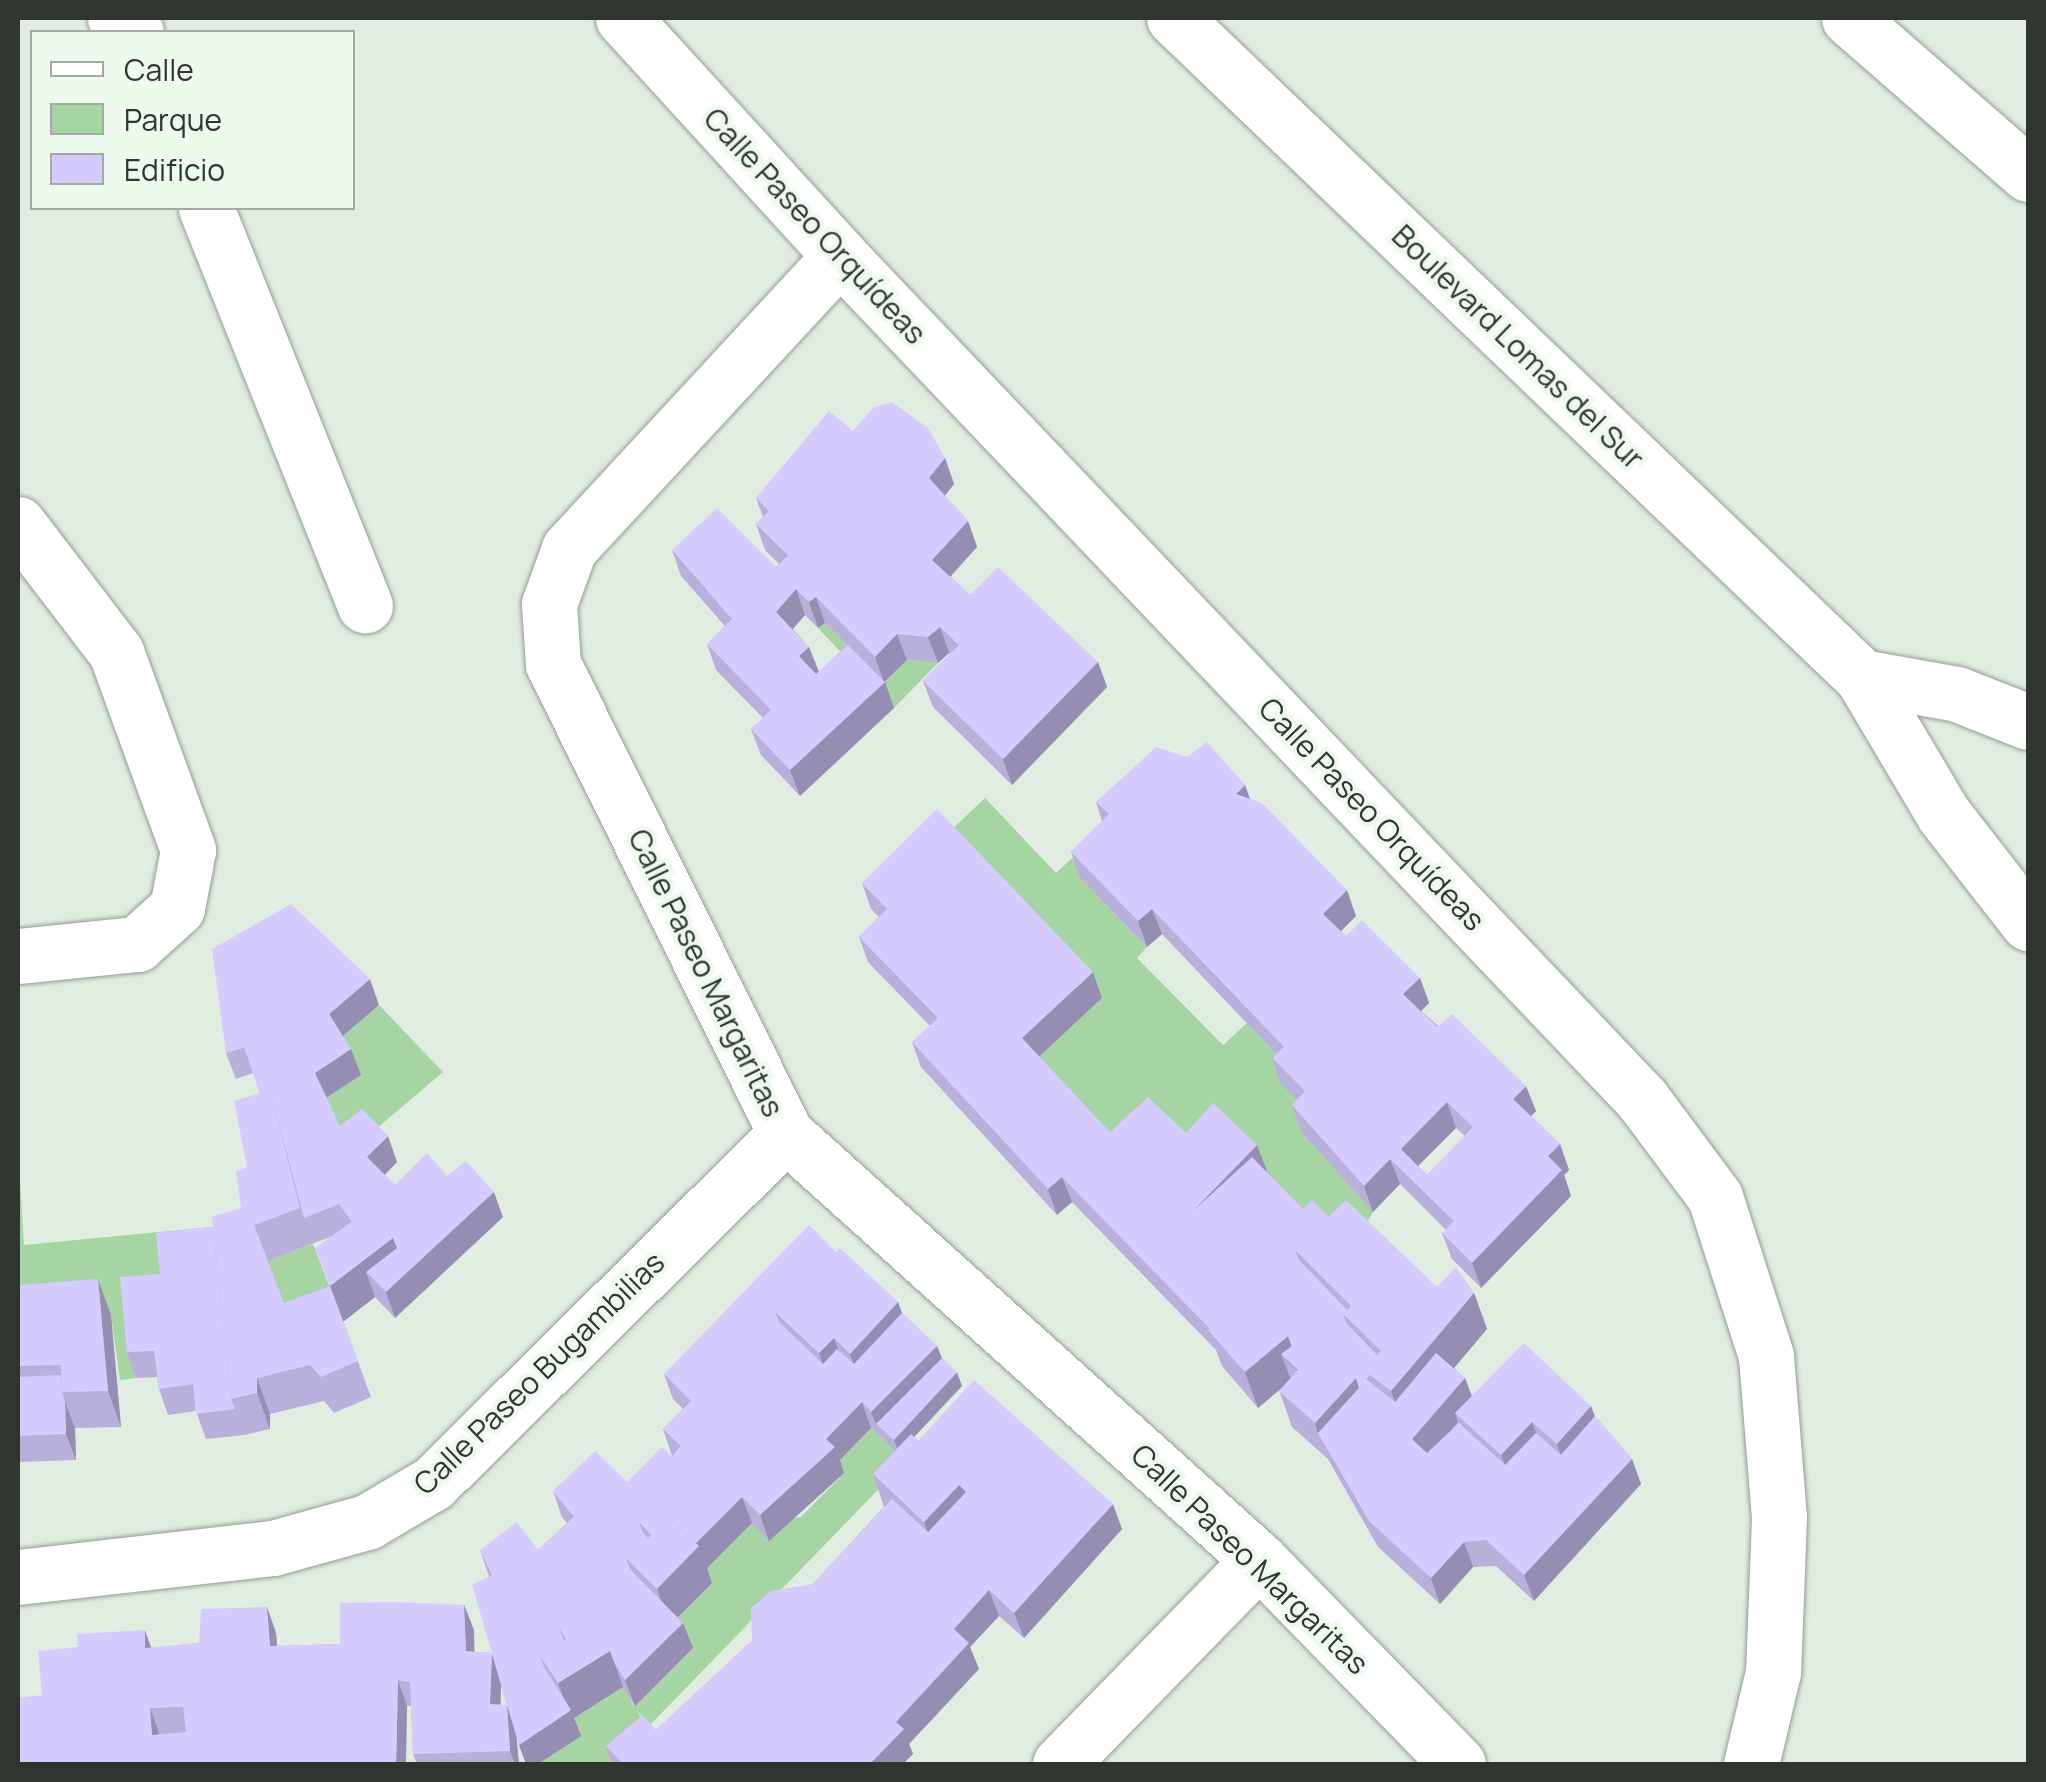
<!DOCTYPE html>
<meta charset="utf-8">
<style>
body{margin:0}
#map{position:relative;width:2046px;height:1782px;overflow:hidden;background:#e1ede0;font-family:Manrope,sans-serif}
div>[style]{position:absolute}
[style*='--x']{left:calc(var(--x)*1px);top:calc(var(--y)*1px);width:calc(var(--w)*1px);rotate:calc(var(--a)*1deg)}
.green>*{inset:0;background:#a6d4a3}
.roads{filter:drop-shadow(0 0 2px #929d91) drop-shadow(0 0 2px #929d91)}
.minor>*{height:55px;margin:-27.5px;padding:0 27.5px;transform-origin:27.5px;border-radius:27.5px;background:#fff}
.wall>*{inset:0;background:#b8afdb}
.shaded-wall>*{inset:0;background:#968eb2}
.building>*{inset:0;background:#d6cbff}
span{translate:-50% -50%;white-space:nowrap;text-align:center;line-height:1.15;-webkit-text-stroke:9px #eefaed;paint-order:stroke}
.street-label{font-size:30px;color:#313530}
.frame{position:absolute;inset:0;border:20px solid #313530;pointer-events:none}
.legend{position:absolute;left:30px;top:30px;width:325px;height:180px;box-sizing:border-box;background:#eefaed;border:2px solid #a2aba1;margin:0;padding:12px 18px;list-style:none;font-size:30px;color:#313530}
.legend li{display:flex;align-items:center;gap:20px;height:50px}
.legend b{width:50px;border:2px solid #a2aba1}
</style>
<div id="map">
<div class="green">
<i style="clip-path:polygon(825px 623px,884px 682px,907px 660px,938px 663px,894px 708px,818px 628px)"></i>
<i style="clip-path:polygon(985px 798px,1056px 873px,1105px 828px,1080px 878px,1147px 947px,1137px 958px,1223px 1045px,1247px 1023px,1293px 1072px,1373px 1212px,1359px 1236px,1119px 1158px,1031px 1064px,1102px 998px,946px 835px)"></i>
<i style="clip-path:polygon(379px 1005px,443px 1072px,349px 1152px,324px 1099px,360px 1075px,339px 1039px)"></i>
<i style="clip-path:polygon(18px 1147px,24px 1245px,222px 1226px,169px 1300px,129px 1303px,136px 1378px,120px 1380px,111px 1315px,18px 1322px)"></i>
<i style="clip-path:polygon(313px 1244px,343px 1322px,297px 1339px,267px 1261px)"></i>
<i style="clip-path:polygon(871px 1428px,907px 1460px,649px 1726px,637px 1710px,653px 1741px,624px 1764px,538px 1764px,580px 1736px,571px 1720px,623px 1687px,634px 1706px,692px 1649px,670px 1625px,701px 1573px,752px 1523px,801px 1517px,844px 1473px,836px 1464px)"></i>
</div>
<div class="roads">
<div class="minor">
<i style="--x:115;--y:18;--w:25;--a:34"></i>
<i style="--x:623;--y:18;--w:322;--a:47.6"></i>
<i style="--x:840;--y:256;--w:1164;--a:46.43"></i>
<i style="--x:1642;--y:1099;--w:122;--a:53.3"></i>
<i style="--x:1715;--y:1197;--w:167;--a:72.2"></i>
<i style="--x:1766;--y:1356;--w:163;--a:85.4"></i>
<i style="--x:1779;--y:1518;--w:154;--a:92.2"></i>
<i style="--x:1773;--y:1672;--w:95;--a:103.4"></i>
<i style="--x:1174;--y:18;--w:953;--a:43.77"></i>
<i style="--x:1862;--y:677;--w:161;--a:59.3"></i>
<i style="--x:1944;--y:815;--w:137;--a:52.1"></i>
<i style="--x:1849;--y:18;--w:237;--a:41.1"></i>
<i style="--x:206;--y:208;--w:428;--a:68.2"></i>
<i style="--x:840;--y:256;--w:399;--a:132.8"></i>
<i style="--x:569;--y:549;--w:59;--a:110"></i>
<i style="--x:549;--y:604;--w:60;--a:86.2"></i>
<i style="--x:553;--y:664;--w:525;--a:63.63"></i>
<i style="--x:786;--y:1134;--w:637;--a:42.01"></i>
<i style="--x:1259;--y:1560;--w:285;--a:45.7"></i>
<i style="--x:18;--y:524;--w:161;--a:52.6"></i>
<i style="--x:116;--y:652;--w:211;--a:70"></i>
<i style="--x:188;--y:850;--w:59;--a:100.7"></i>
<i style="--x:177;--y:908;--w:54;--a:138"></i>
<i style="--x:137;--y:944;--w:120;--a:174.2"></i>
<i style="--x:1862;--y:677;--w:97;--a:10.1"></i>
<i style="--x:1957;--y:694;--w:76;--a:21.5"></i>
<i style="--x:18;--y:1577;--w:257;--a:-6.5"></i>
<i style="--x:273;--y:1548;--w:98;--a:-15.5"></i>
<i style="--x:367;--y:1522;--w:77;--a:-30.6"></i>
<i style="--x:433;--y:1483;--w:496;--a:-44.7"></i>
<i style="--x:1060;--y:1764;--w:285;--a:-45.7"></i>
</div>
</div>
<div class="wall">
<i style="clip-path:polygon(evenodd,853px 431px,945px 458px,954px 484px,945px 496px,968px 521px,977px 547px,950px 576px,970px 595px,1098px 662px,1107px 687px,1012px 785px,933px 707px,923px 681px,950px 654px,949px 653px,938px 663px,907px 660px,885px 682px,894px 708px,800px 796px,761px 755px,751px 729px,763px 718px,716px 670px,707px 644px,725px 626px,681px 576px,672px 550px,776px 567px,779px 564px,765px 550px,756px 524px,763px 517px,756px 498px,853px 431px,805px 615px,818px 628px,825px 623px,847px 645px,819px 672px,809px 647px,793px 629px,805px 615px)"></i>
<i style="clip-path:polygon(evenodd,1187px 757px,1245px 785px,1250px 799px,1356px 916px,1341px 931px,1346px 936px,1420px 978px,1429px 1003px,1421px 1011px,1536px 1111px,1531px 1116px,1560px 1144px,1569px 1170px,1564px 1175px,1571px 1196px,1481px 1288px,1452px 1259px,1442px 1233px,1446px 1230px,1400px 1184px,1373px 1212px,1301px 1131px,1292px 1105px,1297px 1099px,1281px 1084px,1272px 1058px,1276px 1054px,1162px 934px,1147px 947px,1080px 878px,1071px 852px,1102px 821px,1096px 802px,1187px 757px,1456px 1128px,1465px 1136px,1427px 1175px,1418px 1166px,1456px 1128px)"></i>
<i style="clip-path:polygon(862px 883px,1102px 998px,1039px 1057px,1110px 1132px,1186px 1133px,1257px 1145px,1266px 1171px,1303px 1209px,1329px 1217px,1437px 1287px,1474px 1293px,1487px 1329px,1454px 1368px,1465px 1378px,1472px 1396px,1591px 1406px,1595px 1416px,1632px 1459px,1641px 1484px,1534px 1601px,1496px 1566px,1473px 1567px,1440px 1604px,1378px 1547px,1328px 1459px,1292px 1427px,1279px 1390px,1258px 1408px,1222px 1366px,1216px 1350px,1072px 1202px,1057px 1215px,921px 1067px,912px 1042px,930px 1026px,868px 962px,859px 937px,879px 917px,871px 909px)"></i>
<i style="clip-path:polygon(evenodd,379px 1005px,343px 1036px,351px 1049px,361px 1075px,326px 1098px,340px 1126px,397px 1162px,385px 1175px,395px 1185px,447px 1176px,503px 1217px,395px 1318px,375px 1297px,343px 1321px,371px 1397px,334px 1413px,324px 1401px,270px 1414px,270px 1429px,244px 1435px,206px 1439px,196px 1411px,168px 1415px,159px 1389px,157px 1377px,136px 1378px,127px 1352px,160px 1274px,213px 1227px,241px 1208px,260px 1093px,253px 1073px,236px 1079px,226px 1053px,379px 1005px,330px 1237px,329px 1286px,284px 1303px,268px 1261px,330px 1237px)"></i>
<i style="clip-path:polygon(evenodd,836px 1252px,898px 1302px,902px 1313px,937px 1346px,942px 1358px,962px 1386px,914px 1437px,918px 1441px,1122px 1529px,1024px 1638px,999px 1616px,970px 1647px,979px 1669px,909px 1744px,913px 1754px,903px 1764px,612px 1764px,606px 1746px,656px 1730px,813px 1584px,884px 1507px,873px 1474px,895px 1450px,871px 1428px,840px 1460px,844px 1473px,769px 1541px,752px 1523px,707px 1568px,712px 1583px,678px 1617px,683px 1623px,693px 1648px,635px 1706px,622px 1687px,574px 1718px,581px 1736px,538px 1764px,526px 1764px,516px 1736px,519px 1764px,417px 1764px,413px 1754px,411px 1706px,407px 1706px,18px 1764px,42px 1695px,151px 1648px,199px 1643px,267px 1607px,276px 1633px,277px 1646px,340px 1644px,464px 1605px,474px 1630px,474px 1652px,492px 1653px,489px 1576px,480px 1550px,538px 1550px,567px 1523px,562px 1517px,553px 1491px,627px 1482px,672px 1456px,663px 1429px,683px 1409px,673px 1399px,664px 1374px,836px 1252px,501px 1686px,507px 1705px,500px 1705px,501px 1686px)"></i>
<i style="clip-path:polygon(18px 1285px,111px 1315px,121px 1427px,75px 1428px,76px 1460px,18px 1462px)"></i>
</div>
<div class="shaded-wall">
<i style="clip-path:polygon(945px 458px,954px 484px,938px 504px,929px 478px)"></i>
<i style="clip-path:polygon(968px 521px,977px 547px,942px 586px,932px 560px)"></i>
<i style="clip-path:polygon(796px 589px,805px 615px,785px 638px,776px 612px)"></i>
<i style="clip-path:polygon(816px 597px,825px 623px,818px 628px,809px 602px)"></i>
<i style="clip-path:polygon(940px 627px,949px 653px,938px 663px,928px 637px)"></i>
<i style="clip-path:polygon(897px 634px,907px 660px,884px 682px,875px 657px)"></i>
<i style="clip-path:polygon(809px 647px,819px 672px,808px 682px,799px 656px)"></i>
<i style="clip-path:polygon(1098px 662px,1107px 687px,1012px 785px,1003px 759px)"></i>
<i style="clip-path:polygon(885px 682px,894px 708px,800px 796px,790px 770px)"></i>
<i style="clip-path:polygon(1245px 785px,1254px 811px,1236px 794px)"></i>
<i style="clip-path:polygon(1347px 890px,1356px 916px,1333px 939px,1323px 914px)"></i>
<i style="clip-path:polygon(1152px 909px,1162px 934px,1147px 947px,1138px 921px)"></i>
<i style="clip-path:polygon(1093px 972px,1102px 998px,1031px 1064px,1022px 1038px)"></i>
<i style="clip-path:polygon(1420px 978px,1429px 1003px,1412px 1020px,1403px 994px)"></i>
<i style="clip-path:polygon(370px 979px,379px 1005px,339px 1039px,329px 1014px)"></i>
<i style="clip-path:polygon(351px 1049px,361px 1075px,324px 1099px,315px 1073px)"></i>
<i style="clip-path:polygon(1526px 1086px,1536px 1111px,1522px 1125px,1513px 1099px)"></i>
<i style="clip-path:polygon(1447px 1102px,1456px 1128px,1410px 1174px,1401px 1149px)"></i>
<i style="clip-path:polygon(388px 1136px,397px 1162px,376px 1183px,367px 1157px)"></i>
<i style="clip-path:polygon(1560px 1144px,1569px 1170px,1564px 1175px,1571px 1196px,1481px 1288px,1472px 1263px,1548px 1156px)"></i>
<i style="clip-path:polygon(1257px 1145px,1267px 1171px,1201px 1237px,1192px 1212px)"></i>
<i style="clip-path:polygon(1390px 1159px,1400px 1184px,1373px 1212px,1364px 1186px)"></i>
<i style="clip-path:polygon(1062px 1177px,1072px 1202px,1057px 1215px,1048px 1189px)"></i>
<i style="clip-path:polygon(494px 1192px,503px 1217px,395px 1318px,386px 1292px,366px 1272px,375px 1297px,343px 1322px,330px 1286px,393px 1238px)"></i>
<i style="clip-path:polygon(98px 1279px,111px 1315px,121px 1427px,108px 1391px)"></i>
<i style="clip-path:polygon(1474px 1293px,1487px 1329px,1404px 1427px,1391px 1391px)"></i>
<i style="clip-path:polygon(898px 1302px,911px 1338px,863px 1390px,850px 1354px)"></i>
<i style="clip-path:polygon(1288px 1336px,1300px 1373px,1281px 1354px,1291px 1380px,1258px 1408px,1245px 1372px)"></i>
<i style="clip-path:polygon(834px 1338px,847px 1374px,832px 1389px,819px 1353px)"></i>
<i style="clip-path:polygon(937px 1346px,947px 1372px,876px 1424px,871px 1412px)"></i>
<i style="clip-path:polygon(957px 1372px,962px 1386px,899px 1453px,894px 1440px)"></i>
<i style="clip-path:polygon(257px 1378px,270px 1414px,270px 1429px,257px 1393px)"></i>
<i style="clip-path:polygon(1356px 1378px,1369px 1414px,1318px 1433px,1315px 1423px)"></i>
<i style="clip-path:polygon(1465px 1378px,1474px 1403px,1455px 1413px,1458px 1422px,1421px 1465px,1412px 1439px)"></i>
<i style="clip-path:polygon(65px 1402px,75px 1428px,76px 1460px,66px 1434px)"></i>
<i style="clip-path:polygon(862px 1402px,871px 1428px,840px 1460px,844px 1473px,769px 1541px,760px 1515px,826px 1439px)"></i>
<i style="clip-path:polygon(1591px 1406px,1604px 1442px,1570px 1481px,1557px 1444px)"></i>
<i style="clip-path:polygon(1532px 1422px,1545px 1458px,1515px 1491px,1501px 1455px)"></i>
<i style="clip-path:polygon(1632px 1459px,1641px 1484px,1534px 1601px,1524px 1575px)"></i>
<i style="clip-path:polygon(962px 1482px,975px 1518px,937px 1558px,924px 1522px)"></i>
<i style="clip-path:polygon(742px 1497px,752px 1523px,707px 1568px,712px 1583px,670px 1625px,657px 1589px,692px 1547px)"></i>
<i style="clip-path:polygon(1113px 1504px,1122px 1529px,1024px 1638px,1014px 1613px)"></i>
<i style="clip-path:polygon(1464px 1542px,1473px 1567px,1440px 1604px,1431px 1578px)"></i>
<i style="clip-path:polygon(989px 1590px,999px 1616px,970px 1647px,979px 1669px,909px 1744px,913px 1754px,903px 1764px,870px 1764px,954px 1629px)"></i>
<i style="clip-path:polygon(464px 1605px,474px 1630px,475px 1676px,466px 1651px)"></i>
<i style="clip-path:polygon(267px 1607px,276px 1633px,279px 1671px,270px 1646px)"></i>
<i style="clip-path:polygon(683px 1623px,693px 1648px,635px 1706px,625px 1680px)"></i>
<i style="clip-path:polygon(145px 1630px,154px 1656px,145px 1648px)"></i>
<i style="clip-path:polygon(610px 1651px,623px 1687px,574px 1718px,581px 1736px,538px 1764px,526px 1764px,519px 1745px,569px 1712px,558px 1683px)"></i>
<i style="clip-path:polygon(492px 1654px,501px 1679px,500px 1730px,490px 1704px)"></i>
<i style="clip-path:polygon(398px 1680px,407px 1706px,406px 1764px,396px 1764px)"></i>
<i style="clip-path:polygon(507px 1705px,516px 1731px,519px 1764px,515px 1764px,510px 1751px)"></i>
<i style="clip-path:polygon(150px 1708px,159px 1733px,161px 1761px,152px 1735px)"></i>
</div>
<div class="building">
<i style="clip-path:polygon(892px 402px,928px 428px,945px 458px,929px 478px,968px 521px,932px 560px,970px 595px,998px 567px,1098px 662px,1003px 759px,923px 681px,959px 645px,940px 627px,928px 637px,897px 634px,875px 657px,816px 597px,809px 602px,796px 589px,776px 612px,809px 647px,799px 656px,816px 674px,848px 645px,885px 682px,790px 770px,751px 729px,771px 710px,707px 644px,732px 619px,672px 550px,717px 508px,776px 567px,788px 555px,756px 524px,769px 511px,756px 498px,829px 411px,853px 431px,873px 408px)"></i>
<i style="clip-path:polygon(evenodd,1207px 742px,1245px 785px,1236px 794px,1262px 803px,1347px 890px,1323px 914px,1346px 936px,1362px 920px,1420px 978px,1403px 994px,1437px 1027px,1452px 1014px,1526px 1086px,1513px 1099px,1560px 1144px,1548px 1156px,1562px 1170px,1472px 1263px,1442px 1233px,1454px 1221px,1390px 1159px,1364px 1186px,1292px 1105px,1305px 1091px,1272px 1058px,1284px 1047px,1152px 909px,1138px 921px,1071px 852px,1109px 814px,1096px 802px,1156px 747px,1187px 757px,1207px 742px,1447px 1102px,1473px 1127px,1427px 1175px,1401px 1149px,1447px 1102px)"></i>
<i style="clip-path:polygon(937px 809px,1093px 972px,1022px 1038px,1110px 1132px,1148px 1097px,1186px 1133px,1213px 1103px,1257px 1145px,1192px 1212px,1252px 1157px,1303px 1209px,1312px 1200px,1329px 1217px,1295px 1250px,1299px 1260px,1347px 1310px,1343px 1314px,1347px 1324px,1377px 1355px,1362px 1369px,1370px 1375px,1366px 1379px,1395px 1402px,1436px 1353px,1465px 1378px,1412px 1439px,1427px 1453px,1459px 1423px,1505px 1465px,1536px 1433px,1561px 1455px,1595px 1416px,1632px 1459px,1524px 1575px,1486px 1540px,1464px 1542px,1431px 1578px,1369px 1521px,1318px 1433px,1359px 1388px,1356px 1378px,1320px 1345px,1298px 1370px,1281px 1354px,1292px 1346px,1288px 1336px,1250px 1292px,1210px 1329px,1062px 1177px,1048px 1189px,912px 1042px,938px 1018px,859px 937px,887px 909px,862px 883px)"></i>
<i style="clip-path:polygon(291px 904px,370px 979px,329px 1014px,351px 1049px,315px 1073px,340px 1126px,362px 1109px,388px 1136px,367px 1157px,395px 1185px,427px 1153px,447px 1176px,466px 1161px,494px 1192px,386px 1292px,366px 1272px,397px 1248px,393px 1238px,371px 1208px,352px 1222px,339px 1204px,304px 1218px,270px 1090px,260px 1093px,244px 1047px,226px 1053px,212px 949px)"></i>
<i style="clip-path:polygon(270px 1090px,300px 1208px,254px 1225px,284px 1303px,330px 1286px,358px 1361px,321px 1377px,310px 1365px,257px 1378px,257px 1393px,231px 1399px,212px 1217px,241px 1208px,236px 1171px,247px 1167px,234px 1101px)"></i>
<i style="clip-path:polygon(1346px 1200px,1437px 1287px,1456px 1267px,1474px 1293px,1391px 1391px,1362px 1369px,1381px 1351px,1343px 1314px,1351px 1306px,1295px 1250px)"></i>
<i style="clip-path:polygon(371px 1208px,393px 1238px,330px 1286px,315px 1248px)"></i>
<i style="clip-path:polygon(evenodd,809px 1225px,836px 1252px,775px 1312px,779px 1322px,823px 1364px,837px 1349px,854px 1364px,902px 1313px,937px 1346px,871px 1412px,862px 1402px,826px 1439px,835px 1447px,760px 1515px,742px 1497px,696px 1543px,656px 1505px,639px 1522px,643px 1533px,648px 1538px,626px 1558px,630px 1569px,683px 1623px,625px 1680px,615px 1664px,610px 1651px,583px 1611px,559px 1628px,564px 1641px,540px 1656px,544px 1667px,571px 1710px,519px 1745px,507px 1705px,510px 1751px,413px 1754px,410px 1682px,398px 1680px,396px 1764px,18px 1764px,18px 1698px,42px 1695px,38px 1651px,78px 1647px,77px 1634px,145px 1630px,145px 1648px,199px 1643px,201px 1609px,267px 1607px,270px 1646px,340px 1644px,340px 1603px,395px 1602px,464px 1605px,466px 1651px,492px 1653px,472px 1585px,492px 1575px,480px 1550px,517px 1522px,538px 1550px,574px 1517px,553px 1491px,595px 1451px,627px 1482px,662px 1447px,672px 1456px,681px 1446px,663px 1429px,691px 1401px,664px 1374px,809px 1225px,492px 1654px,507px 1705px,490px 1704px,492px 1654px,809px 1225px,183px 1707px,186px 1732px,152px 1735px,150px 1708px,183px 1707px)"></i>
<i style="clip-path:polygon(213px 1227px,231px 1399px,235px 1409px,196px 1414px,193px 1384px,159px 1389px,154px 1351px,127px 1352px,120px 1277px,160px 1274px,156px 1233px)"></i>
<i style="clip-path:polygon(840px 1248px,898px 1302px,850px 1354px,834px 1338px,819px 1353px,775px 1312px)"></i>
<i style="clip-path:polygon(98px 1279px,108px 1391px,62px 1392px,61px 1365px,18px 1366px,18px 1285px)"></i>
<i style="clip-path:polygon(1250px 1292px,1288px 1336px,1245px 1372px,1208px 1330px)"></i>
<i style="clip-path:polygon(1524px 1343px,1591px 1406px,1557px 1444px,1532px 1422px,1501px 1455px,1455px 1413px)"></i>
<i style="clip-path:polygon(1320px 1345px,1356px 1378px,1315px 1423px,1279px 1391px)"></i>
<i style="clip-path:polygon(942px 1358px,957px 1372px,894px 1440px,876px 1424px)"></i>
<i style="clip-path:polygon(18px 1374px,18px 1377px,61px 1375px,62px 1392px,65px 1402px,66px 1434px,18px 1436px)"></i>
<i style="clip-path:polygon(974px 1380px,1113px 1504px,1014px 1613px,989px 1590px,954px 1629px,969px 1643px,896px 1722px,904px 1729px,870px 1764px,623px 1764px,606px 1746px,643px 1715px,656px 1730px,752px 1641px,751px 1608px,771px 1591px,813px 1584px,892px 1499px,928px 1532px,966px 1492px,959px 1485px,962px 1482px,918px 1441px)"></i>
<i style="clip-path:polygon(911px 1434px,962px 1482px,924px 1522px,873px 1474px)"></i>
<i style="clip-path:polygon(656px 1505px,699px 1546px,657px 1589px,626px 1558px,651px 1535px,639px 1522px)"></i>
<i style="clip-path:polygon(583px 1611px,610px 1651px,558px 1683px,540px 1656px,566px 1639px,559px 1628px)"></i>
</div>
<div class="street-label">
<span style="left:815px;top:226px;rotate:47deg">Calle Paseo Orquídeas</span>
<span style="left:1518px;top:347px;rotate:44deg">Boulevard Lomas del Sur</span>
<span style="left:1372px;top:814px;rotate:46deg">Calle Paseo Orquídeas</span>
<span style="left:706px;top:973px;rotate:64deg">Calle Paseo Margaritas</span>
<span style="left:539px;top:1373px;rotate:-44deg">Calle Paseo Bugambilias</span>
<span style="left:1250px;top:1559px;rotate:44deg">Calle Paseo Margaritas</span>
</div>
<div class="frame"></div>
<ul class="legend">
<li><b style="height:12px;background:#fff"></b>Calle</li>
<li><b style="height:28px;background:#a6d4a3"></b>Parque</li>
<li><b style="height:28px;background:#d6cbff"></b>Edificio</li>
</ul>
</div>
